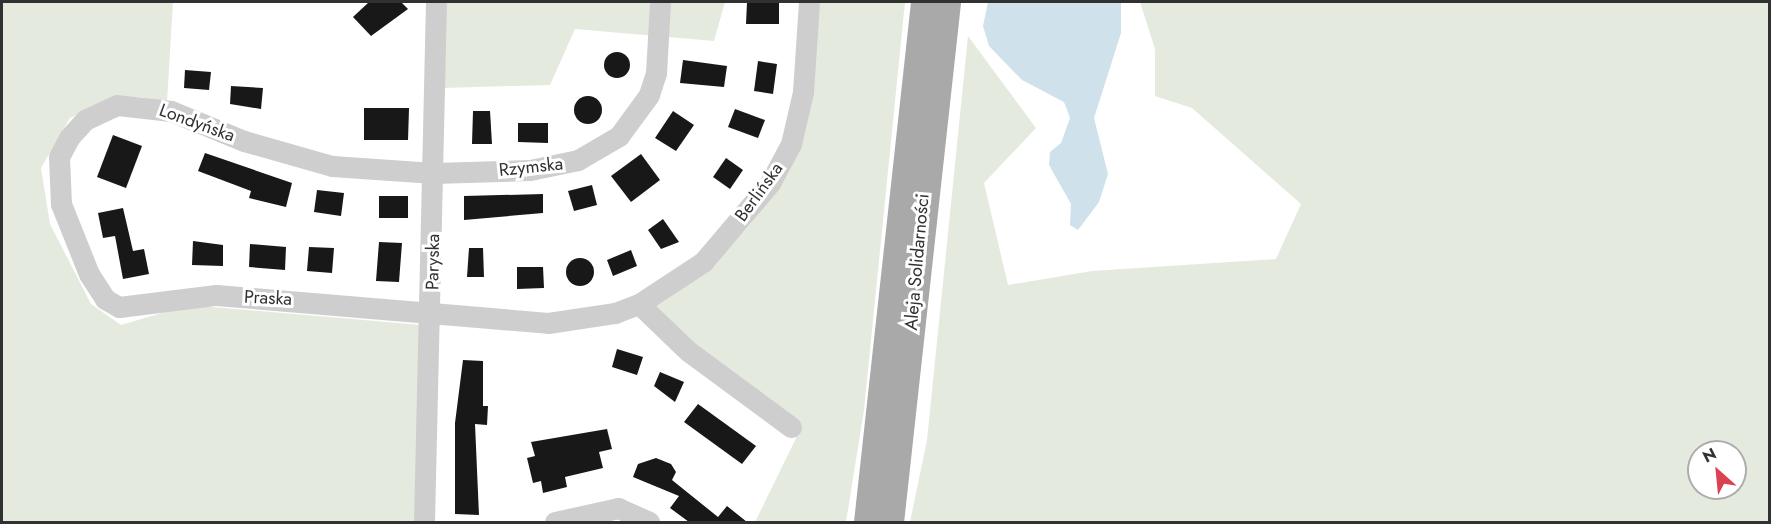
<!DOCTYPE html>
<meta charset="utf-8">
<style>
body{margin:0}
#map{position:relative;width:1771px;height:524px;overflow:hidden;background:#fff;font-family:Jost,sans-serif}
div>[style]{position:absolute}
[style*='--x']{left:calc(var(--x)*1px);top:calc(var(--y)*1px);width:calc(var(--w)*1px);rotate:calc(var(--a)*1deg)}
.green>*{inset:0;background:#e5eade}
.water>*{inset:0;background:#cfe1eb}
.building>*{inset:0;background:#181818}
.round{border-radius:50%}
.minor>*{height:21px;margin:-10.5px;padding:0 10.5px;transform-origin:10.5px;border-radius:10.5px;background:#cecece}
.major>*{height:27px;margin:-13.5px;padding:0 13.5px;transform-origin:13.5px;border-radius:13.5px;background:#a9a9a9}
span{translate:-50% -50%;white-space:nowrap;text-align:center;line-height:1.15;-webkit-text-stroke:6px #fff;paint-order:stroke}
.street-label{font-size:18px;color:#313131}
.frame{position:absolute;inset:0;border:3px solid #313131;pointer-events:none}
.north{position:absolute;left:1687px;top:440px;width:60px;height:60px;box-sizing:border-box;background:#fff;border:2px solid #adadad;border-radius:50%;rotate:333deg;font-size:16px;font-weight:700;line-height:24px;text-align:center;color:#313131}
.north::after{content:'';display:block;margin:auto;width:21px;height:27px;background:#da4251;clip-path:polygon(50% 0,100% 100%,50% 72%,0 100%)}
</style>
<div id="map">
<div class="green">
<i style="clip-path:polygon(2px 2px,173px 2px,167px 102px,139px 97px,109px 100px,70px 118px,41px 168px,50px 224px,91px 304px,121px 325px,189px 305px,421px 325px,419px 522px,2px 522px)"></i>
<i style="clip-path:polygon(445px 2px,725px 2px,714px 41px,575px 29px,550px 85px,442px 88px)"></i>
<i style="clip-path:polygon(815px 2px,905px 2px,864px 410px,846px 522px,755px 522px,801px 428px,650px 309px,708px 270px,748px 227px,785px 174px)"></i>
<i style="clip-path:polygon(evenodd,1140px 2px,1769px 2px,1769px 522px,910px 522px,927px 440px,968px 36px,1036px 128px,984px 183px,1008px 285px,1092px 271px,1276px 259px,1301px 204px,1192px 108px,1155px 96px,1155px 49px,1140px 2px,1699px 452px,1735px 452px,1735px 488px,1699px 488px,1699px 452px)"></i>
</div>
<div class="water">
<i style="clip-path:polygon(988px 2px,1121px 2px,1121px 33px,1094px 118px,1108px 174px,1099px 202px,1078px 230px,1070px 225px,1071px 204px,1049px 165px,1050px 152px,1061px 143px,1070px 118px,1064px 102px,1022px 80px,989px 46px,983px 26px)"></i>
</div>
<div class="building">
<i style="clip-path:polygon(369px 2px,401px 2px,408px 9px,371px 36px,353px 17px)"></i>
<i style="clip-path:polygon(747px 2px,779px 2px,779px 24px,746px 24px)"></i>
<i class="round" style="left:604px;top:52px;width:26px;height:26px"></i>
<i style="clip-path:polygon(683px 60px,727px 66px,724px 87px,680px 83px)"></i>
<i style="clip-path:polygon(758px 61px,777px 64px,773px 94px,754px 91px)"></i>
<i style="clip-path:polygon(185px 70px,211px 72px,209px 90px,184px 88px)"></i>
<i style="clip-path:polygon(231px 86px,263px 88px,261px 109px,230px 104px)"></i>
<i class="round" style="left:574px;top:96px;width:28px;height:28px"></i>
<i style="clip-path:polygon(364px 108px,409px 108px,408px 140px,364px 140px)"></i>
<i style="clip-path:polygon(735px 109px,765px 120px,758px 138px,728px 127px)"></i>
<i style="clip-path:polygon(473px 111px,490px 111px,492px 144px,472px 144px)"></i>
<i style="clip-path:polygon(673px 111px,694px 125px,676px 151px,655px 138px)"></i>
<i style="clip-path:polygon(518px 123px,548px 123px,548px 143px,518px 142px)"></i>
<i style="clip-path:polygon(113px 135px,142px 146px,126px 188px,97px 177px)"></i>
<i style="clip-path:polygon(205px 153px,292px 183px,286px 207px,249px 198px,251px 191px,198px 171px)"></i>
<i style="clip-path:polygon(641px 154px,660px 180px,631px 202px,611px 176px)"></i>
<i style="clip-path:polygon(726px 158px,743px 170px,730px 189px,713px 177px)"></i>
<i style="clip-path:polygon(592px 185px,597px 205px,574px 211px,568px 191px)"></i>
<i style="clip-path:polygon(317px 190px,344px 193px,341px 216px,314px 212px)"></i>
<i style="clip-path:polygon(543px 194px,543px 213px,464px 220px,464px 196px)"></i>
<i style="clip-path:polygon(379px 196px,408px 196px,408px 218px,379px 218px)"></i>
<i style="clip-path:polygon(123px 208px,133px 251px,144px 249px,149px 274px,123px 279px,115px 236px,103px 238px,98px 213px)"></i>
<i style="clip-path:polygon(663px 219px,679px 242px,661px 249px,648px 230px)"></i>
<i style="clip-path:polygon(193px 241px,223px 245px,223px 266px,192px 265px)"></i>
<i style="clip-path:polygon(379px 242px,402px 243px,399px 282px,376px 281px)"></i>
<i style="clip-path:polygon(250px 244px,286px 247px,285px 270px,249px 267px)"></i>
<i style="clip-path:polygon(309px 247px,334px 248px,332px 273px,307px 271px)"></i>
<i style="clip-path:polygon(469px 248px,483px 248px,484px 277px,467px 277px)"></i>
<i style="clip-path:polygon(631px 250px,637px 266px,613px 276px,607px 260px)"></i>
<i class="round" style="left:566px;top:258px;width:28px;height:28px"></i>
<i style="clip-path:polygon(517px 267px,543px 267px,544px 288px,517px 289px)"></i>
<i style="clip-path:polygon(617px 349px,643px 357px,637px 375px,612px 367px)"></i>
<i style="clip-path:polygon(463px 360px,483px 361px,483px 406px,488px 406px,487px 425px,475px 424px,479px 515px,455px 514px,455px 423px)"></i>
<i style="clip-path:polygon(660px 372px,684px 382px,675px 402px,654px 386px)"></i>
<i style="clip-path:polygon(698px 404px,756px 446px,742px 464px,684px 422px)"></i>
<i style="clip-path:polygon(607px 429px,612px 449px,599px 452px,603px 468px,565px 477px,567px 487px,543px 493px,541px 481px,533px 483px,527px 458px,535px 456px,531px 442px)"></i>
<i style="clip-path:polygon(656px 458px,671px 464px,676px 472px,672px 480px,718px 517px,727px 506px,747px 522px,689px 522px,670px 508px,679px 496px,633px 477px,638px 464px)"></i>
</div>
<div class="minor">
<i style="--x:660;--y:2;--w:71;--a:93.2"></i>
<i style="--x:656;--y:73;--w:23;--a:108"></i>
<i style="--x:649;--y:95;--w:51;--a:126.2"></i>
<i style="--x:619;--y:136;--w:48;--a:149.7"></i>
<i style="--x:578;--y:160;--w:49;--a:168.2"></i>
<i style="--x:530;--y:170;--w:96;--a:178.2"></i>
<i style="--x:434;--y:173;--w:102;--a:-176.1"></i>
<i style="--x:332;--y:166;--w:91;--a:-164.1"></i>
<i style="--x:244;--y:141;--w:79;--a:-157.7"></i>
<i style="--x:171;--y:111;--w:54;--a:-173.7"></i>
<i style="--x:117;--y:105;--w:35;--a:155"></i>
<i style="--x:85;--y:120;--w:24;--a:132"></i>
<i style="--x:69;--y:138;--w:21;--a:118"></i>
<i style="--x:59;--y:157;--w:47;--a:87.6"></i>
<i style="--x:61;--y:204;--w:75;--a:68.2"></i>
<i style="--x:89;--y:274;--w:30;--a:57"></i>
<i style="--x:105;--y:299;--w:16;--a:30"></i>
<i style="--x:119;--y:307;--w:98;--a:-7.1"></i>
<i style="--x:216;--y:295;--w:333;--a:4.8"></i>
<i style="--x:548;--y:323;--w:68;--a:-8.5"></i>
<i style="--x:615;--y:313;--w:26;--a:-21"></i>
<i style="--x:639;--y:304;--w:77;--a:-33.3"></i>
<i style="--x:703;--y:262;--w:104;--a:-49.7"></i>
<i style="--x:770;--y:183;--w:44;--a:-61.7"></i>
<i style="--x:791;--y:144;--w:53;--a:-77"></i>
<i style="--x:803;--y:92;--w:90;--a:-86.2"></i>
<i style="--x:639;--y:304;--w:68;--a:43.8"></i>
<i style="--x:688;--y:351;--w:128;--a:36.4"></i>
<i style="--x:424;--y:522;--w:520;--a:-88.68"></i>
<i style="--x:555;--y:522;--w:65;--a:-12.5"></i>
<i style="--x:618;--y:508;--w:34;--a:24"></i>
</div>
<div class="major">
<i style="--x:867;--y:522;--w:523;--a:-83.74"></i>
<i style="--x:890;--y:522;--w:523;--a:-83.74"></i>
</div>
<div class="street-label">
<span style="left:197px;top:123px;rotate:20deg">Londyńska</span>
<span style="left:531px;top:167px;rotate:-6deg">Rzymska</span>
<span style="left:759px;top:192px;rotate:-54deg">Berlińska</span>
<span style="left:433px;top:262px;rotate:-89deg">Paryska</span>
<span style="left:917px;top:262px;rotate:-85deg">Aleja Solidarności</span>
<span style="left:268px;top:298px;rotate:3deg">Praska</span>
</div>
<div class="frame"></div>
<div class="north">N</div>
</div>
